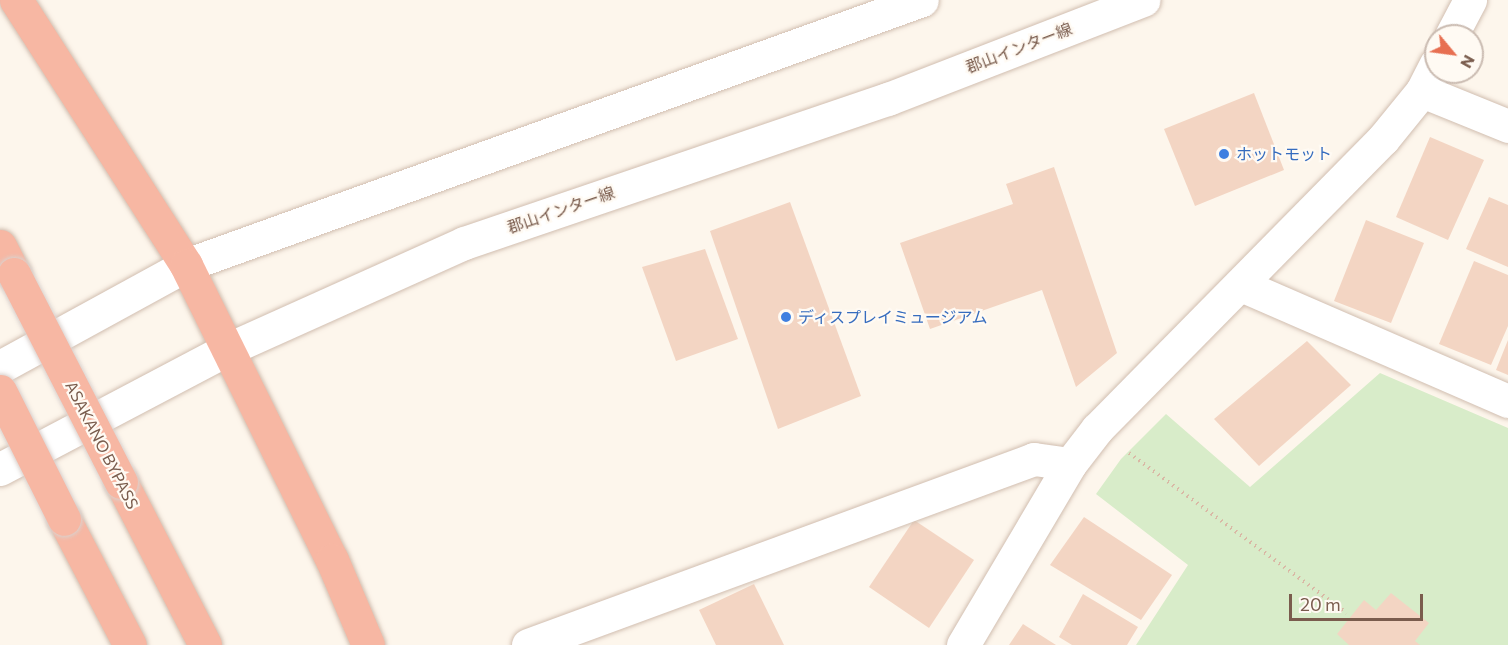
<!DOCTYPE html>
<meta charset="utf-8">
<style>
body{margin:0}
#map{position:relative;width:1508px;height:645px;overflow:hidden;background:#fdf6ec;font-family:Commissioner,"Noto Sans JP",sans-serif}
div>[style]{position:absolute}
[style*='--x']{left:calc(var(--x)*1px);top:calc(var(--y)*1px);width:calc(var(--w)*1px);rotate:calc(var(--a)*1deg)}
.green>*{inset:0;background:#d8ecc9}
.building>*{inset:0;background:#f3d5c3}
.path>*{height:4px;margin-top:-2px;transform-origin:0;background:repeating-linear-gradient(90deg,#d9b8a5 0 1.5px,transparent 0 6px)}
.roads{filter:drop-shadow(0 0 2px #d1beb0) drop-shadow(0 0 2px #d1beb0)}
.minor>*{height:33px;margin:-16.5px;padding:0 16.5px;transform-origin:16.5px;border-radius:16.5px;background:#fff}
.highway>*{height:33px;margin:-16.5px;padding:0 16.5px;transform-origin:16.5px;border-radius:16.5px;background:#f7b7a3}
.bridges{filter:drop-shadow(0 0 2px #dad1cd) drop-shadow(0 0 2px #dad1cd)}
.highway-bridge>*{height:33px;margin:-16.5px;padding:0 16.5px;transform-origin:16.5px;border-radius:16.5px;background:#f7b7a3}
.dots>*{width:16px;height:16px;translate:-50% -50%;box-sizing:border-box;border:3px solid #fffaf3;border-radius:50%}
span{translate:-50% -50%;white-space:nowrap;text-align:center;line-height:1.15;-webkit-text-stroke:4.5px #fffaf3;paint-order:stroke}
.street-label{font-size:16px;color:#7a5c4d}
.shop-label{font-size:16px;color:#366cbe}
.left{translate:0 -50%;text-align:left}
.north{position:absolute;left:1424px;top:24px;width:60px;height:60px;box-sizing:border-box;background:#fffaf3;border:2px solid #cabbb1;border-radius:50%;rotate:119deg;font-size:16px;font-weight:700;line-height:24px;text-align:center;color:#7a5c4d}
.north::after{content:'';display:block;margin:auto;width:21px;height:27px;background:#e76f51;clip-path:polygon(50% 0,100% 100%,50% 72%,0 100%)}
.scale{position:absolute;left:1289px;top:594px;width:134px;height:27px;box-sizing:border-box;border:3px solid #7a5c4d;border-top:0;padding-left:8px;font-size:18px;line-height:21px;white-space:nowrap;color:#7a5c4d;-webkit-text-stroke:4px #fffaf3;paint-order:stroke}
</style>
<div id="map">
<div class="green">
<i style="clip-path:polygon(1380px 373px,1508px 428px,1508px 645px,1136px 645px,1188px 565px,1096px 494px,1121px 459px,1166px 414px,1250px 487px)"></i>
</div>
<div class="building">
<i style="clip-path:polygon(1254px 93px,1284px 170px,1195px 206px,1164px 129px)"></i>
<i style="clip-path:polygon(1430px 137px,1484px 160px,1448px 240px,1396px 217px)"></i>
<i style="clip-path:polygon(1054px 167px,1117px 353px,1076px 387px,1042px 290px,930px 329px,900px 243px,1013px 204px,1006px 184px)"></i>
<i style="clip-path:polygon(1489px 197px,1508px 205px,1508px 267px,1466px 249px)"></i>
<i style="clip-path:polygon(790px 202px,861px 396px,778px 429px,710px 231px)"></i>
<i style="clip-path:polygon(1366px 220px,1424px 243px,1391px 323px,1334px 301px)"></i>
<i style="clip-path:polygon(705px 249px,738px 339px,676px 361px,642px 267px)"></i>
<i style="clip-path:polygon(1474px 261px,1508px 275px,1508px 326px,1491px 365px,1439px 344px)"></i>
<i style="clip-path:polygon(1508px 340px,1508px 375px,1496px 370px)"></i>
<i style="clip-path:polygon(1307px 341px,1351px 385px,1259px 466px,1214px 419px)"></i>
<i style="clip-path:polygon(1084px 517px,1172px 575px,1141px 620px,1050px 565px)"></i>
<i style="clip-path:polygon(914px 520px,974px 560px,929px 628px,869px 587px)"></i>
<i style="clip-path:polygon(754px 584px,784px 645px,716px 645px,699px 610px)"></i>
<i style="clip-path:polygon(1391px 593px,1429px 623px,1415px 641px,1420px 645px,1349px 645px,1337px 634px,1364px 600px,1376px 610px)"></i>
<i style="clip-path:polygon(1083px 594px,1138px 627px,1127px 645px,1072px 645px,1059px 637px)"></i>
<i style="clip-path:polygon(1023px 624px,1056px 645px,1009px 645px)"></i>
</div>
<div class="path">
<i style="--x:1129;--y:453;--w:270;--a:36.3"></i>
</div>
<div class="roads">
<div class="minor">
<i style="--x:1451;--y:36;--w:41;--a:-62.2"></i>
<i style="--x:1422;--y:91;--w:93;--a:22.1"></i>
<i style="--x:1241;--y:285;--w:291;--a:23.5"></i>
<i style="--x:0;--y:367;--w:212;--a:-28.7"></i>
<i style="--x:186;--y:265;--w:782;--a:-19.8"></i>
<i style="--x:0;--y:469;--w:255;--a:-27.8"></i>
<i style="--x:226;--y:350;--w:261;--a:-24.2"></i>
<i style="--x:464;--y:243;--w:448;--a:-18.8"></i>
<i style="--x:888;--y:99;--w:274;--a:-21.2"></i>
<i style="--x:528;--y:645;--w:539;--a:-20.18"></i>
<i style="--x:1034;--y:459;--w:36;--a:8"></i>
<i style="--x:963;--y:645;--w:210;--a:-59.4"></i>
<i style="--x:1070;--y:464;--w:44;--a:-52.4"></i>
<i style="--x:1097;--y:429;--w:407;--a:-45.4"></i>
<i style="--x:1383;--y:139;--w:62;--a:-50.9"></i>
<i style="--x:1422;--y:91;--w:30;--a:-63"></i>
</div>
<div class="highway">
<i style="--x:16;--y:0;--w:315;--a:57.3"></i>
<i style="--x:186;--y:265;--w:329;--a:63.7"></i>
<i style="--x:332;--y:560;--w:92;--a:67"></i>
<i style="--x:0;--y:246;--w:31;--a:63"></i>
<i style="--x:121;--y:482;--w:183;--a:62.7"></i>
<i style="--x:64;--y:519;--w:142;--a:62.4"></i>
</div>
</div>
<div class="bridges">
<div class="highway-bridge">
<i style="--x:14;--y:274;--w:234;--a:62.8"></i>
<i style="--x:0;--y:391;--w:143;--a:63.4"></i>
</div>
</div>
<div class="dots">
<i style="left:1224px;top:154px;background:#3f7fe0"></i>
<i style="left:786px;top:317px;background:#3f7fe0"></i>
</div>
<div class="street-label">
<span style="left:1019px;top:48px;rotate:-21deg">郡山インター線</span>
<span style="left:561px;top:210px;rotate:-19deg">郡山インター線</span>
<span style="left:102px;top:445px;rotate:63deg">ASAKANO BYPASS</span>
</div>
<div class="shop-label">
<span class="left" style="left:1236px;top:154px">ホットモット</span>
<span class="left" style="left:798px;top:317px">ディスプレイミュージアム</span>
</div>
<div class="north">N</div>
<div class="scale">20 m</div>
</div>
